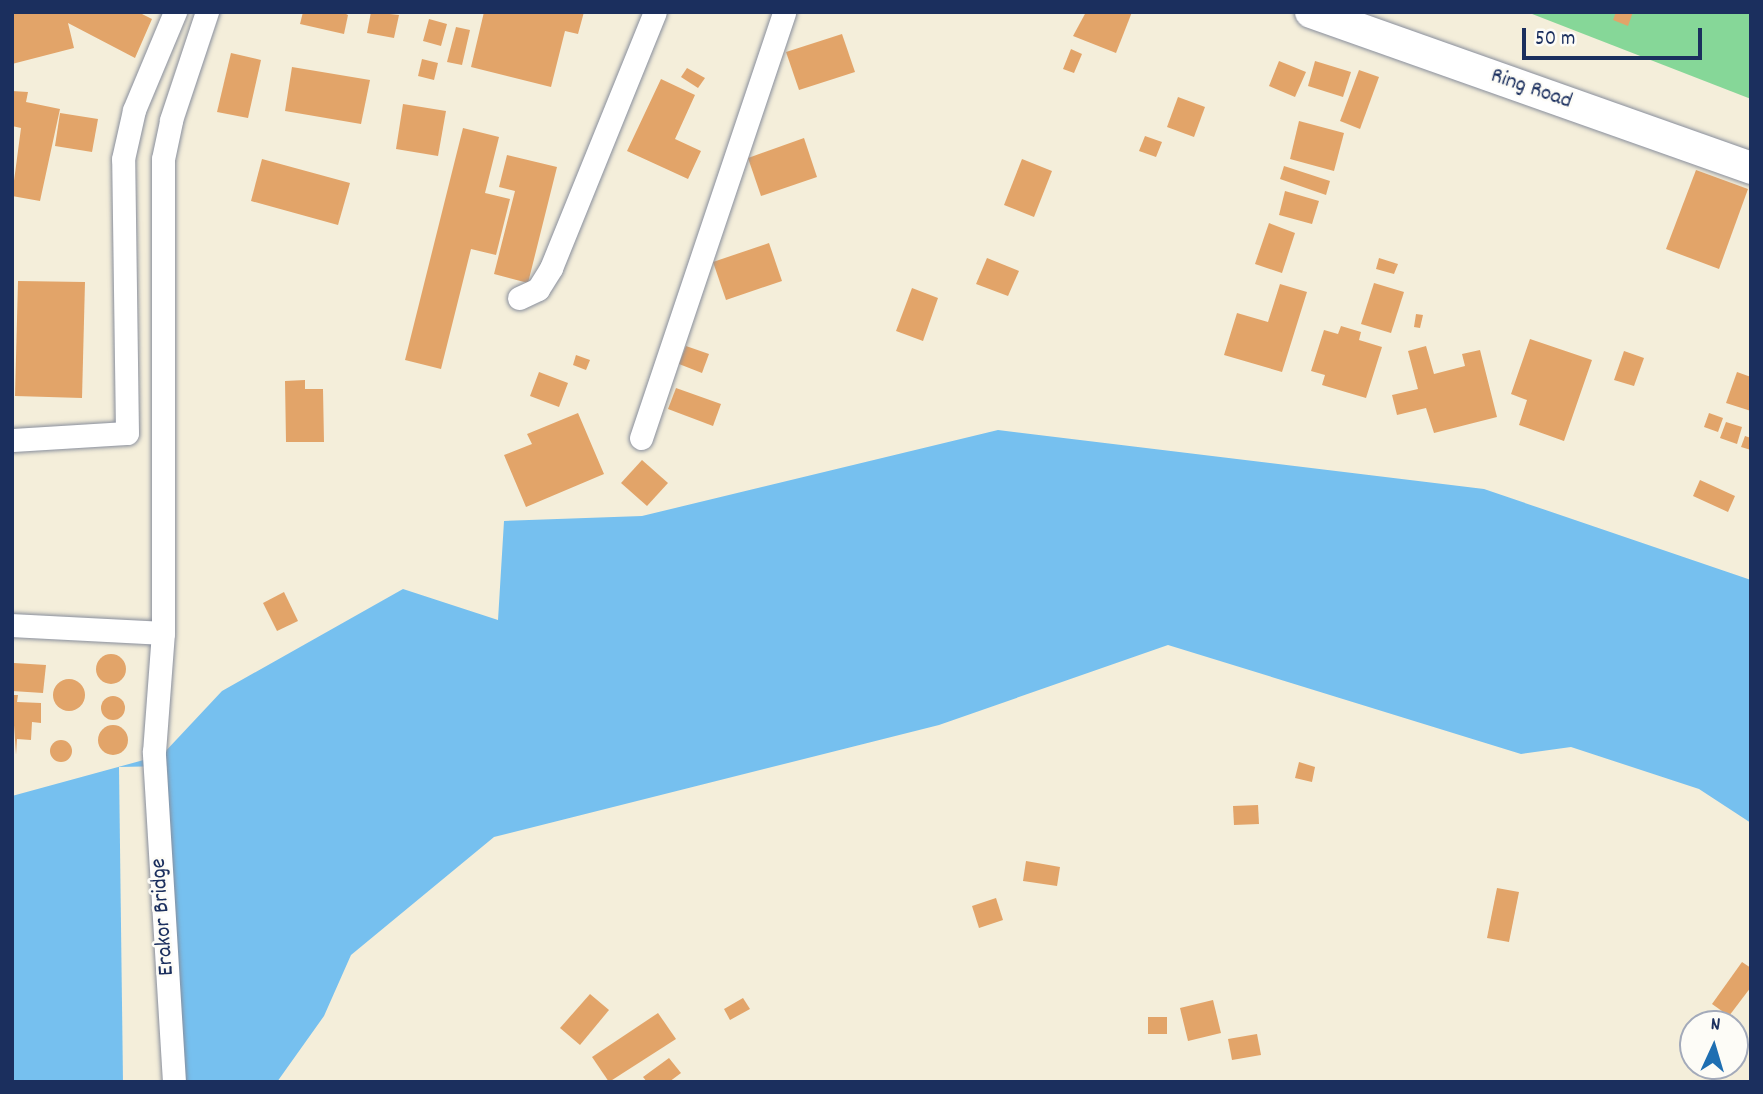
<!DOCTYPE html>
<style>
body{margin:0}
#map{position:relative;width:1763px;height:1094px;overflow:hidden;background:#f4eeda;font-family:Dekko,sans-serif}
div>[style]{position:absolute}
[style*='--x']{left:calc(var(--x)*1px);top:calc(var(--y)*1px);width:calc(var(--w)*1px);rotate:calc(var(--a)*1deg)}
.green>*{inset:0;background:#86d798}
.water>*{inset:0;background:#76c0ef}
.pier>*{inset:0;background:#f4eeda}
.building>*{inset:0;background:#e2a469}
.round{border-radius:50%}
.roads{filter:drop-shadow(0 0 2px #888e9c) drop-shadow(0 0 2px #888e9c)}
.minor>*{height:23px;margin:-11.5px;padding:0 11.5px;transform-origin:11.5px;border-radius:11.5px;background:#fff}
.secondary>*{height:32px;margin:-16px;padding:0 16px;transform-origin:16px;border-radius:16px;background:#fff}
span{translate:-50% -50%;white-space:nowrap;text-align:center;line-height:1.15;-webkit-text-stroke:5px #fdfcf7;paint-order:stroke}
.street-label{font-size:23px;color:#1b2f5e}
.frame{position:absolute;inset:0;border:14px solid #1b2f5e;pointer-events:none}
.north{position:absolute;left:1679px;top:1010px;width:70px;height:70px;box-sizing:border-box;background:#fdfcf7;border:2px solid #a3aaba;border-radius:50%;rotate:4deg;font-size:19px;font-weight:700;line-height:28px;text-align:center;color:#1b2f5e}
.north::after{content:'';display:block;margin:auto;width:24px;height:32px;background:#1f6fb2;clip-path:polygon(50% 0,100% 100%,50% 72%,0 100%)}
.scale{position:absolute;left:1522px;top:28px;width:180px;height:32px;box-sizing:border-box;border:4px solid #1b2f5e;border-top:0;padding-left:9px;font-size:21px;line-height:24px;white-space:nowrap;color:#1b2f5e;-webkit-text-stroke:5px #fdfcf7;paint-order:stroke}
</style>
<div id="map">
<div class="green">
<i style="clip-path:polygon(1527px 12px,1751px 12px,1751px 99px)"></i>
</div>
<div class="water">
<i style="clip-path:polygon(998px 430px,1484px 489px,1751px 580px,1751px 823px,1699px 789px,1571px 747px,1521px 754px,1168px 645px,939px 725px,494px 837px,351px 955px,324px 1016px,277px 1082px,12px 1082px,12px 796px,162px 755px,222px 691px,403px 589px,498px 620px,504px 521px,642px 516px)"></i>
</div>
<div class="pier">
<i style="clip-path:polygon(167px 766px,175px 1082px,123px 1082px,119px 767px)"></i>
</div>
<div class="building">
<i style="clip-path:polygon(12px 12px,138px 12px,152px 19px,135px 58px,68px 23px,74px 48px,12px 64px)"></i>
<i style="clip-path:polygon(303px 12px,342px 12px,348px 15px,344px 34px,300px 24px)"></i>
<i style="clip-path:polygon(371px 12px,399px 15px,394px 38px,367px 33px)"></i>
<i style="clip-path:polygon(484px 12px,584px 12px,578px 34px,565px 31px,551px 87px,471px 67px)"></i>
<i style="clip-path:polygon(1086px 12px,1132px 12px,1116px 53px,1073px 36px)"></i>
<i style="clip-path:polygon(1616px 12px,1633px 12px,1628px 26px,1613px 20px)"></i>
<i style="clip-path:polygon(429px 19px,447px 24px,441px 46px,423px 41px)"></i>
<i style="clip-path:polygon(456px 27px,470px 30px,462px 65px,447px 62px)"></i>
<i style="clip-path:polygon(842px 34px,855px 72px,799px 90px,786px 52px)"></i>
<i style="clip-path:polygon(1071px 49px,1082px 54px,1074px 73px,1063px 69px)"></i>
<i style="clip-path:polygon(231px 53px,261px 60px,248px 118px,217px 112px)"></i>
<i style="clip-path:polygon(422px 59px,438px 63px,434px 80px,418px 76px)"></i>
<i style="clip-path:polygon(1279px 61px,1306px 72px,1295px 97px,1269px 86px)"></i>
<i style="clip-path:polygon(1315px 61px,1351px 72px,1343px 97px,1308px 86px)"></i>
<i style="clip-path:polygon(292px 67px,370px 80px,361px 124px,285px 111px)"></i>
<i style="clip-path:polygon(687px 68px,705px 78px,698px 88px,681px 77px)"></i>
<i style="clip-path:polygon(1359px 70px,1379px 77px,1360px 129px,1340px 121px)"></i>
<i style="clip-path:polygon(661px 79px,695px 95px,675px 139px,701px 151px,688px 179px,627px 151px)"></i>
<i style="clip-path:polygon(12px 91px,28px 92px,26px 102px,60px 109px,40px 201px,12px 196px,21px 128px,12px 126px)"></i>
<i style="clip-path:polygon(1178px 97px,1205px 107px,1194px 137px,1167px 127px)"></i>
<i style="clip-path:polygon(403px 104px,446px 111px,438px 156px,396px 149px)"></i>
<i style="clip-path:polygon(60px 113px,98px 119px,92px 152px,55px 146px)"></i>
<i style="clip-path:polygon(1299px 121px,1344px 133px,1334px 171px,1290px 159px)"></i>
<i style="clip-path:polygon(463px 128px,499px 137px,485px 193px,510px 199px,496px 255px,471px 249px,441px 369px,405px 360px)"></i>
<i style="clip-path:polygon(1145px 136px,1162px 142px,1156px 157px,1139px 151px)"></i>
<i style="clip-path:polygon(804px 138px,817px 177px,761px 196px,748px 158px)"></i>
<i style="clip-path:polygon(507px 155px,557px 167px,528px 283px,494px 274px,515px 191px,499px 187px)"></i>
<i style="clip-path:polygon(262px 159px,350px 183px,338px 225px,251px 201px)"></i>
<i style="clip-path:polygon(1022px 159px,1052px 171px,1034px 217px,1004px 205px)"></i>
<i style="clip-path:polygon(1284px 166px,1330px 181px,1326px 195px,1280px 179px)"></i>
<i style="clip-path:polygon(1696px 170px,1748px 189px,1719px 269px,1666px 249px)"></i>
<i style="clip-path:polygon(1285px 191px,1319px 201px,1312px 224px,1279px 215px)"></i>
<i style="clip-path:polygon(1269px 223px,1295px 233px,1282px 273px,1255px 264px)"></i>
<i style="clip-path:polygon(769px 243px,782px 281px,726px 300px,713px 262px)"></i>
<i style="clip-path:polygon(987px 258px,1019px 271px,1008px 296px,976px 284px)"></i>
<i style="clip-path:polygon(1379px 258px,1398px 264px,1394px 274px,1376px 269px)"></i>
<i style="clip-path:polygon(18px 281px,85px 282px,82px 398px,15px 396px)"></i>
<i style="clip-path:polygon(1374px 283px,1404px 292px,1391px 333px,1361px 324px)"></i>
<i style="clip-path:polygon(1280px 284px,1307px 292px,1282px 372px,1224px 355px,1237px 313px,1268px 322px)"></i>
<i style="clip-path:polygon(912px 288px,938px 298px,923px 341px,896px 331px)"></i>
<i style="clip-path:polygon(1416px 314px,1423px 315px,1420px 328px,1414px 327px)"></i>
<i style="clip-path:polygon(1341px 326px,1361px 332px,1359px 340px,1382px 347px,1366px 398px,1322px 385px,1325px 375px,1311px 371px,1324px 330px,1338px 334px)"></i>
<i style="clip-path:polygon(1530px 339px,1592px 360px,1564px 441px,1519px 425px,1527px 400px,1511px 394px)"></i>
<i style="clip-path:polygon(686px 346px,709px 354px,702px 373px,679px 364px)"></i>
<i style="clip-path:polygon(1426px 346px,1434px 374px,1465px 366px,1462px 354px,1480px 350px,1497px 417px,1434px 433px,1426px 408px,1397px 415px,1392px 395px,1418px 389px,1408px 351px)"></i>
<i style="clip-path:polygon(1624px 351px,1644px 358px,1634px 386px,1614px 380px)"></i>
<i style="clip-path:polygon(576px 355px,590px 360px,586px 370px,573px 365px)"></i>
<i style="clip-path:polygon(539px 372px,568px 383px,559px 407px,530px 396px)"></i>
<i style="clip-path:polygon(1737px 372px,1751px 377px,1751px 411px,1726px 403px)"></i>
<i style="clip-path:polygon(305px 380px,305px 389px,323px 389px,324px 442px,286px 442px,285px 381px)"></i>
<i style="clip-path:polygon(676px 388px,721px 404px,713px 426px,668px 409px)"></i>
<i style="clip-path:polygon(578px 413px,604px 474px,526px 507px,504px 455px,532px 444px,527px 434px)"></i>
<i style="clip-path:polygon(1709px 413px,1723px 418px,1718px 432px,1704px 427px)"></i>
<i style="clip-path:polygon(1726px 422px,1742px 427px,1737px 444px,1720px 438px)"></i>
<i style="clip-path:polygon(1745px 436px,1751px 438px,1751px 450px,1741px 447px)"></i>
<i style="clip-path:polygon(642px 460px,668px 483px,647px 506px,621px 483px)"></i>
<i style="clip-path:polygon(1700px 480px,1735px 496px,1728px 512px,1693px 496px)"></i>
<i style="clip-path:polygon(284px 592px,298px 621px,277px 631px,263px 603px)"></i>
<i class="round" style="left:96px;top:654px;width:30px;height:30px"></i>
<i style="clip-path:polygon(14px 663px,46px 665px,43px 693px,12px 691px)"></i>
<i class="round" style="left:53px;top:679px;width:32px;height:32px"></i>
<i style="clip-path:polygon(12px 695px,18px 695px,17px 702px,41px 703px,41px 723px,32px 722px,31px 740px,17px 739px,16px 755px)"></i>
<i class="round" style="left:101px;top:696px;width:24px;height:24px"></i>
<i class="round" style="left:98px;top:725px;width:30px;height:30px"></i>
<i class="round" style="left:50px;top:740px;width:22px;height:22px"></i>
<i style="clip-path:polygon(1299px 762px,1315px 767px,1312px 782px,1295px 778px)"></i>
<i style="clip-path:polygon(1258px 805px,1259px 824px,1234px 825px,1233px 806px)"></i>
<i style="clip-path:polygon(1026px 861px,1060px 867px,1057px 886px,1023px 881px)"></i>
<i style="clip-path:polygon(1497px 888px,1519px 892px,1509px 942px,1487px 938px)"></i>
<i style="clip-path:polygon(996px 898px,1003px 920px,979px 928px,972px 906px)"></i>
<i style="clip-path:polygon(1742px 962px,1751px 968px,1751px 987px,1729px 1016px,1712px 1004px)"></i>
<i style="clip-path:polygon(590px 994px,609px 1010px,580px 1045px,560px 1028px)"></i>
<i style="clip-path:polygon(743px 998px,750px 1009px,730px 1020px,724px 1009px)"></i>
<i style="clip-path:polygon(1213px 1000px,1221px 1033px,1188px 1041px,1180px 1008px)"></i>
<i style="clip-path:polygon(658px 1013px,676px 1039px,609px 1082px,592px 1057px)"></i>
<i style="clip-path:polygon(1148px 1017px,1167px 1017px,1167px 1034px,1148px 1034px)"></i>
<i style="clip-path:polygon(1257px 1034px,1261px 1055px,1232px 1060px,1228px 1039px)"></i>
<i style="clip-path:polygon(669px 1058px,681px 1073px,669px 1082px,647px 1082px,643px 1077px)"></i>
</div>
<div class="roads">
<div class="minor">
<i style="--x:519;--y:298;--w:21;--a:-25"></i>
<i style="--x:538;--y:289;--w:25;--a:-58"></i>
<i style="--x:551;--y:268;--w:276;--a:-67.9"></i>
<i style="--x:641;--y:438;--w:449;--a:-71.4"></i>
<i style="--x:12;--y:440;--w:115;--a:-3.5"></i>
<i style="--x:127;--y:433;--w:274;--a:-90.8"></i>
<i style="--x:123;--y:159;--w:50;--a:-77.3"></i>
<i style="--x:134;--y:110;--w:106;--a:-67.3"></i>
<i style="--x:12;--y:625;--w:151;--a:3"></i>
<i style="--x:174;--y:1082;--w:331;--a:-93.5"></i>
<i style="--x:154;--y:752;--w:119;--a:-85.7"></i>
<i style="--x:163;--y:633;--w:474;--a:-90"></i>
<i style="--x:163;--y:159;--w:40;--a:-78"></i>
<i style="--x:171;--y:120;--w:114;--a:-71.6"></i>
</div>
<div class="secondary">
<i style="--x:1311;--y:12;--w:467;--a:19.5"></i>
</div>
</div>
<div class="street-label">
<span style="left:1531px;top:90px;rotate:19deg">Ring Road</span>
<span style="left:164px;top:917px;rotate:-94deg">Erakor Bridge</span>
</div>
<div class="frame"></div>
<div class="north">N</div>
<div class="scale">50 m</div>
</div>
